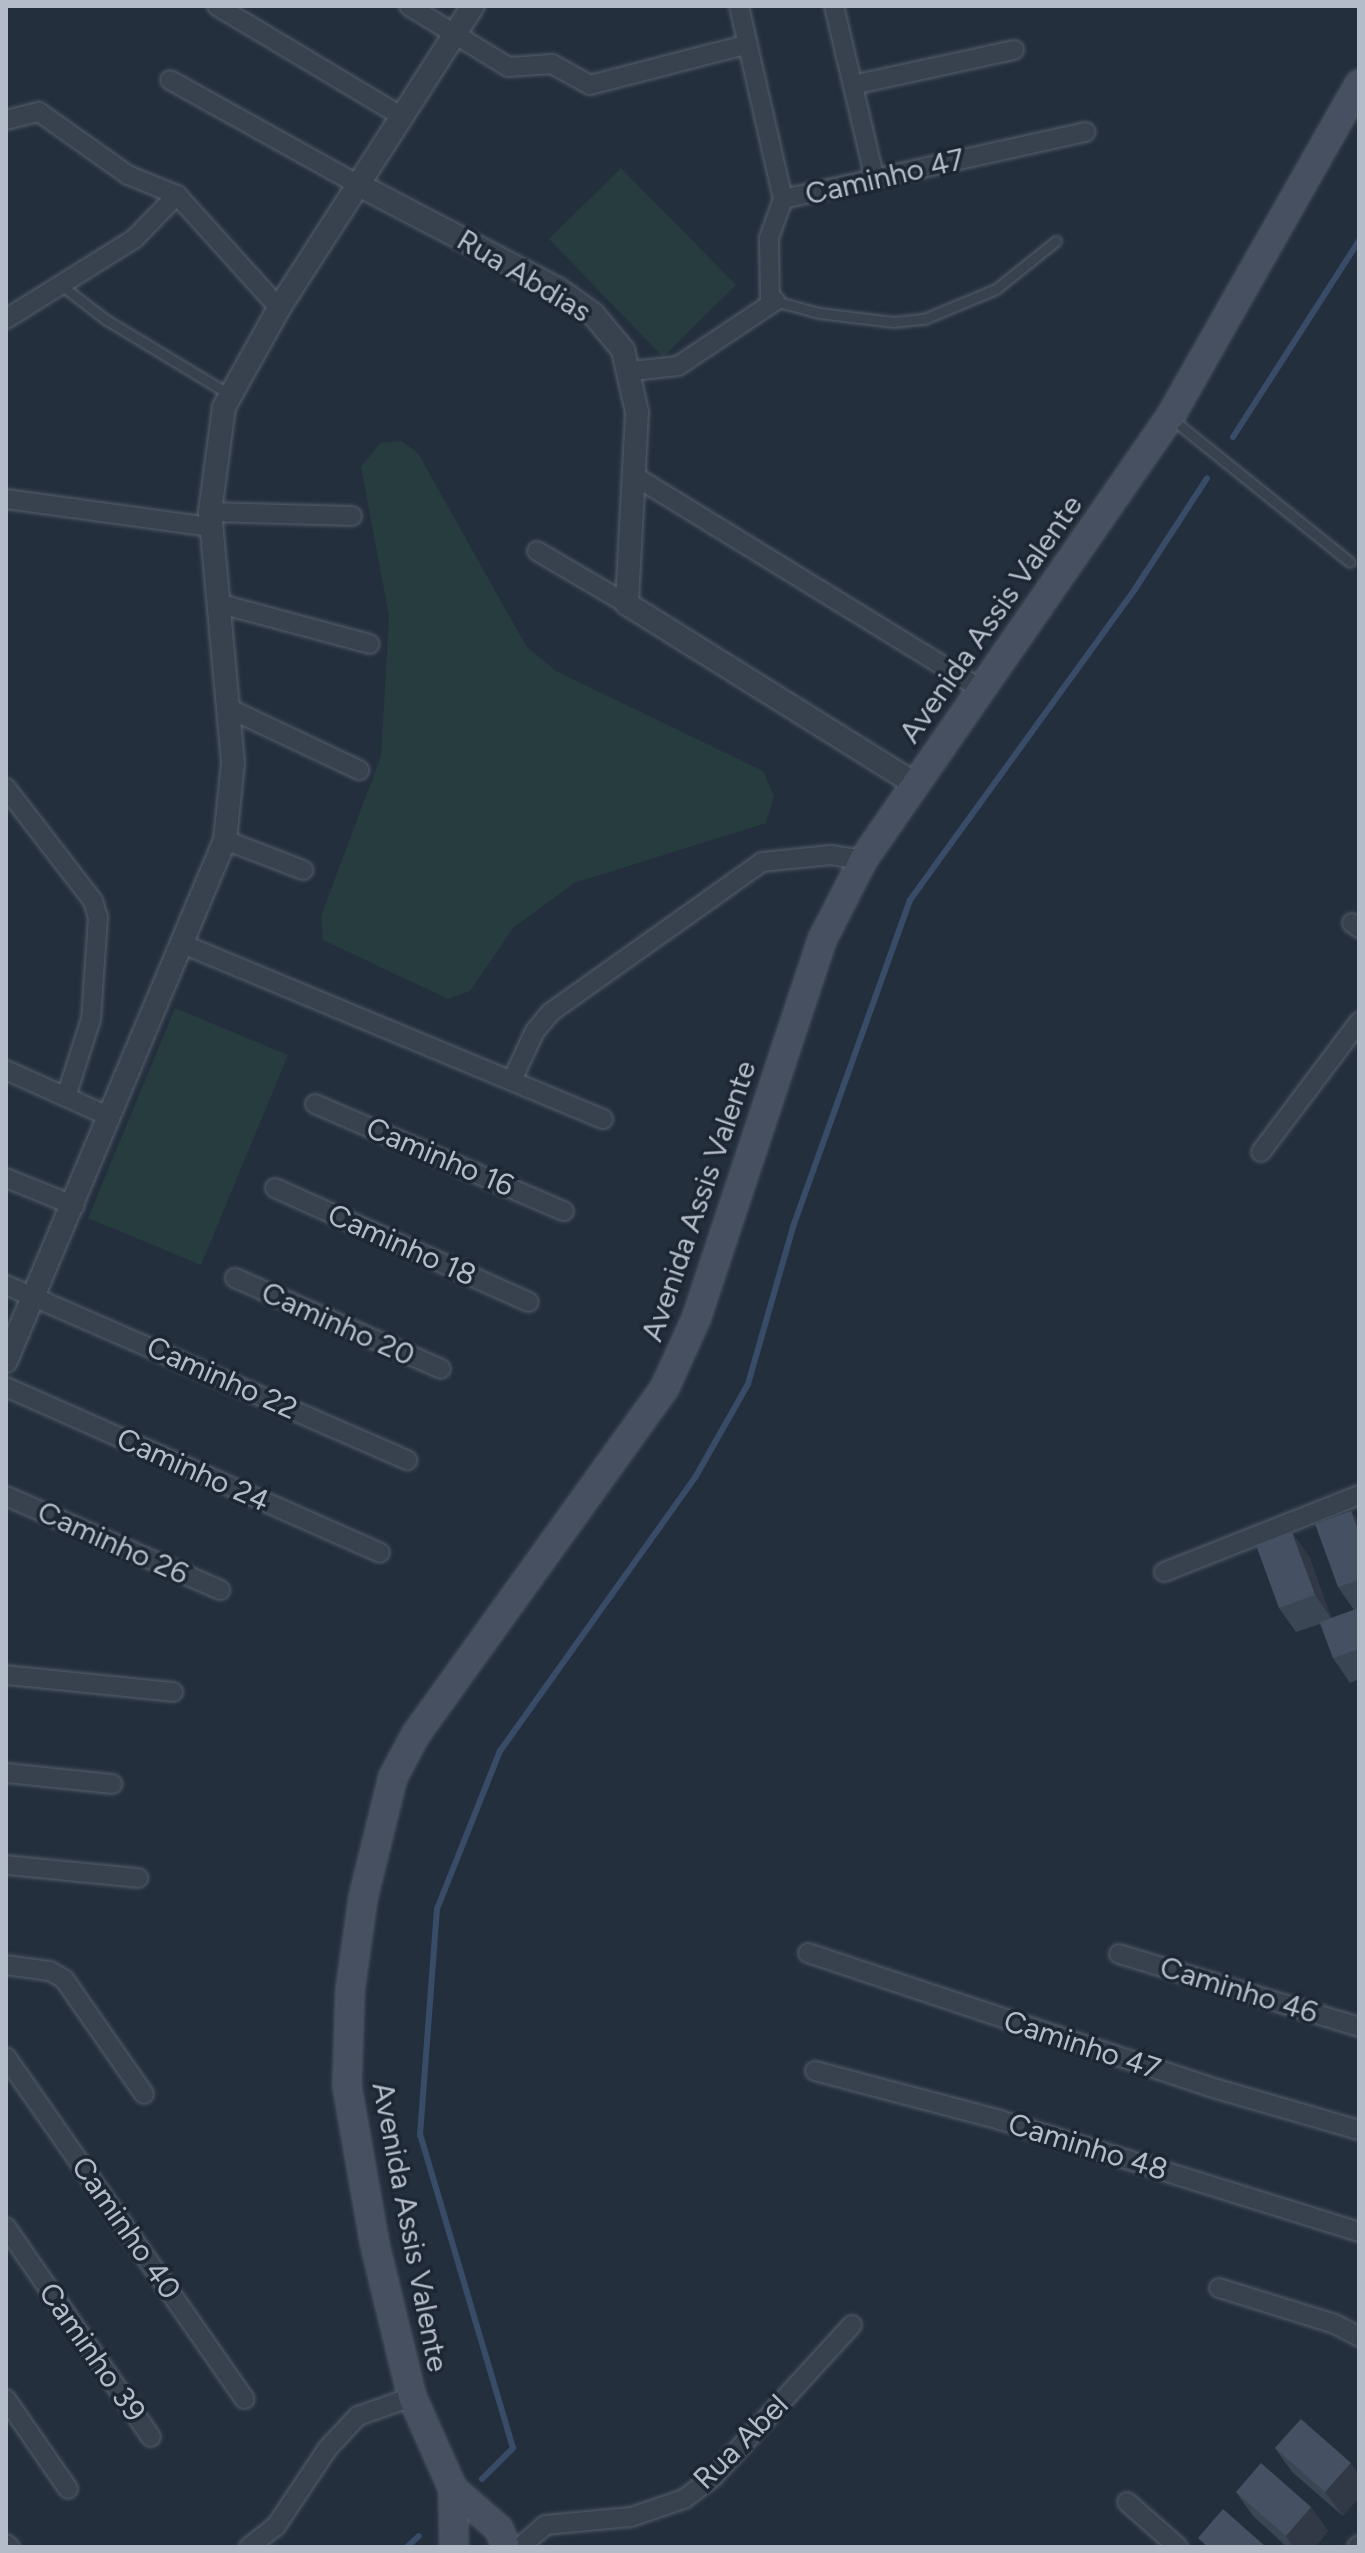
<!DOCTYPE html>
<style>
body{margin:0}
#map{position:relative;width:1365px;height:2553px;overflow:hidden;background:#242f3e;font-family:Figtree,sans-serif}
div>[style]{position:absolute}
[style*='--x']{left:calc(var(--x)*1px);top:calc(var(--y)*1px);width:calc(var(--w)*1px);rotate:calc(var(--a)*1deg)}
.green>*{inset:0;background:#263c3f}
.stream>*{height:6px;margin:-3px;padding:0 3px;transform-origin:3px;border-radius:3px;background:#394c67}
.roads{filter:drop-shadow(0 0 2px #565f6c) drop-shadow(0 0 2px #565f6c)}
.service>*{height:9px;margin:-4.5px;padding:0 4.5px;transform-origin:4.5px;border-radius:4.5px;background:#38414e}
.minor>*{height:18px;margin:-9px;padding:0 9px;transform-origin:9px;border-radius:9px;background:#38414e}
.tertiary>*{height:22px;margin:-11px;padding:0 11px;transform-origin:11px;border-radius:11px;background:#38414e}
.secondary>*{height:26px;margin:-13px;padding:0 13px;transform-origin:13px;border-radius:13px;background:#465061}
.wall>*{inset:0;background:#3b4654}
.shaded-wall>*{inset:0;background:#303945}
.building>*{inset:0;background:#455162}
span{translate:-50% -50%;white-space:nowrap;text-align:center;line-height:1.15;-webkit-text-stroke:7px #1d2633;paint-order:stroke}
.street-label{font-size:30px;color:#b4bcc9}
.frame{position:absolute;inset:0;border:8px solid #b4bcc9;pointer-events:none}
</style>
<div id="map">
<div class="green">
<i style="clip-path:polygon(621px 168px,736px 285px,663px 357px,549px 239px)"></i>
<i style="clip-path:polygon(401px 441px,418px 453px,526px 646px,556px 671px,763px 771px,774px 796px,766px 823px,574px 883px,513px 928px,470px 991px,448px 999px,323px 940px,321px 916px,381px 756px,389px 616px,361px 467px,380px 443px)"></i>
<i style="clip-path:polygon(175px 1008px,288px 1055px,201px 1265px,88px 1218px)"></i>
</div>
<div class="stream">
<i style="--x:1233;--y:437;--w:233;--a:-57.3"></i>
<i style="--x:482;--y:2479;--w:44;--a:-45"></i>
<i style="--x:513;--y:2448;--w:327;--a:-106.5"></i>
<i style="--x:420;--y:2135;--w:227;--a:-85.7"></i>
<i style="--x:437;--y:1909;--w:170;--a:-68.3"></i>
<i style="--x:500;--y:1751;--w:338;--a:-54.5"></i>
<i style="--x:696;--y:1476;--w:106;--a:-60.5"></i>
<i style="--x:748;--y:1384;--w:166;--a:-74"></i>
<i style="--x:794;--y:1224;--w:344;--a:-70.3"></i>
<i style="--x:910;--y:900;--w:384;--a:-54.1"></i>
<i style="--x:1135;--y:589;--w:132;--a:-57"></i>
<i style="--x:407;--y:2547;--w:16;--a:-43"></i>
</div>
<div class="roads">
<div class="service">
<i style="--x:61;--y:285;--w:56;--a:37.7"></i>
<i style="--x:105;--y:319;--w:145;--a:31.2"></i>
<i style="--x:775;--y:301;--w:46;--a:15.3"></i>
<i style="--x:819;--y:313;--w:75;--a:6.9"></i>
<i style="--x:893;--y:322;--w:31;--a:-6"></i>
<i style="--x:924;--y:319;--w:78;--a:-22.6"></i>
<i style="--x:996;--y:289;--w:77;--a:-38.7"></i>
<i style="--x:1172;--y:419;--w:228;--a:38.8"></i>
</div>
<div class="minor">
<i style="--x:217;--y:6;--w:212;--a:30.9"></i>
<i style="--x:409;--y:6;--w:116;--a:31.6"></i>
<i style="--x:508;--y:67;--w:44;--a:-3.9"></i>
<i style="--x:552;--y:64;--w:43;--a:28.9"></i>
<i style="--x:590;--y:85;--w:163;--a:-14.5"></i>
<i style="--x:739;--y:6;--w:198;--a:77.2"></i>
<i style="--x:783;--y:199;--w:310;--a:-12.5"></i>
<i style="--x:834;--y:6;--w:178;--a:76.7"></i>
<i style="--x:170;--y:80;--w:214;--a:29.1"></i>
<i style="--x:853;--y:85;--w:165;--a:-12.3"></i>
<i style="--x:6;--y:120;--w:34;--a:-14"></i>
<i style="--x:39;--y:112;--w:109;--a:35.3"></i>
<i style="--x:128;--y:175;--w:53;--a:22.2"></i>
<i style="--x:177;--y:195;--w:152;--a:47.9"></i>
<i style="--x:770;--y:302;--w:64;--a:-90.9"></i>
<i style="--x:769;--y:238;--w:41;--a:-70.3"></i>
<i style="--x:6;--y:319;--w:151;--a:-32"></i>
<i style="--x:134;--y:239;--w:62;--a:-45.7"></i>
<i style="--x:632;--y:371;--w:46;--a:-6.2"></i>
<i style="--x:678;--y:366;--w:117;--a:-33.8"></i>
<i style="--x:636;--y:477;--w:406;--a:31.6"></i>
<i style="--x:6;--y:499;--w:207;--a:7.8"></i>
<i style="--x:210;--y:512;--w:142;--a:1.6"></i>
<i style="--x:537;--y:551;--w:104;--a:30.5"></i>
<i style="--x:217;--y:603;--w:158;--a:15"></i>
<i style="--x:230;--y:709;--w:143;--a:25.3"></i>
<i style="--x:6;--y:788;--w:143;--a:52.4"></i>
<i style="--x:93;--y:901;--w:17;--a:73"></i>
<i style="--x:98;--y:917;--w:102;--a:93.9"></i>
<i style="--x:91;--y:1019;--w:82;--a:107.8"></i>
<i style="--x:225;--y:840;--w:84;--a:21"></i>
<i style="--x:1352;--y:923;--w:9;--a:36"></i>
<i style="--x:185;--y:945;--w:453;--a:22.6"></i>
<i style="--x:6;--y:1070;--w:114;--a:24.3"></i>
<i style="--x:512;--y:1080;--w:54;--a:-64.9"></i>
<i style="--x:535;--y:1031;--w:25;--a:-50"></i>
<i style="--x:551;--y:1012;--w:259;--a:-35.4"></i>
<i style="--x:762;--y:862;--w:69;--a:-5.8"></i>
<i style="--x:831;--y:855;--w:32;--a:9"></i>
<i style="--x:315;--y:1104;--w:271;--a:23.3"></i>
<i style="--x:1261;--y:1152;--w:163;--a:-53"></i>
<i style="--x:6;--y:1178;--w:74;--a:22.1"></i>
<i style="--x:275;--y:1188;--w:278;--a:24.2"></i>
<i style="--x:235;--y:1278;--w:225;--a:23.8"></i>
<i style="--x:6;--y:1285;--w:438;--a:23.6"></i>
<i style="--x:6;--y:1387;--w:409;--a:23.9"></i>
<i style="--x:6;--y:1496;--w:234;--a:23.7"></i>
<i style="--x:1164;--y:1572;--w:210;--a:-21.5"></i>
<i style="--x:6;--y:1675;--w:168;--a:5.8"></i>
<i style="--x:6;--y:1773;--w:107;--a:5.9"></i>
<i style="--x:6;--y:1865;--w:133;--a:5.6"></i>
<i style="--x:808;--y:1953;--w:424;--a:18.4"></i>
<i style="--x:1210;--y:2087;--w:155;--a:16.1"></i>
<i style="--x:1119;--y:1954;--w:251;--a:16.9"></i>
<i style="--x:6;--y:1965;--w:44;--a:7.8"></i>
<i style="--x:50;--y:1971;--w:16;--a:30"></i>
<i style="--x:64;--y:1979;--w:140;--a:55.2"></i>
<i style="--x:6;--y:2057;--w:417;--a:55.1"></i>
<i style="--x:815;--y:2071;--w:191;--a:14.8"></i>
<i style="--x:1000;--y:2120;--w:376;--a:17.3"></i>
<i style="--x:6;--y:2227;--w:255;--a:55.4"></i>
<i style="--x:1219;--y:2288;--w:121;--a:17.2"></i>
<i style="--x:1335;--y:2324;--w:27;--a:28"></i>
<i style="--x:6;--y:2399;--w:109;--a:55.4"></i>
<i style="--x:1127;--y:2502;--w:68;--a:41.4"></i>
<i style="--x:6;--y:2544;--w:5;--a:37"></i>
<i style="--x:249;--y:2547;--w:34;--a:-38"></i>
<i style="--x:276;--y:2526;--w:94;--a:-56.3"></i>
<i style="--x:328;--y:2448;--w:44;--a:-46.8"></i>
<i style="--x:358;--y:2416;--w:57;--a:-19.4"></i>
<i style="--x:520;--y:2547;--w:33;--a:-41"></i>
<i style="--x:545;--y:2525;--w:86;--a:-5.3"></i>
<i style="--x:631;--y:2517;--w:56;--a:-18.8"></i>
<i style="--x:684;--y:2499;--w:36;--a:-37"></i>
<i style="--x:713;--y:2477;--w:206;--a:-47.6"></i>
<i style="--x:1357;--y:2547;--w:3;--a:-45"></i>
</div>
<div class="tertiary">
<i style="--x:357;--y:184;--w:227;--a:27.6"></i>
<i style="--x:558;--y:289;--w:43;--a:35.5"></i>
<i style="--x:593;--y:314;--w:47;--a:50.2"></i>
<i style="--x:623;--y:350;--w:64;--a:77.3"></i>
<i style="--x:637;--y:412;--w:192;--a:93"></i>
<i style="--x:627;--y:604;--w:337;--a:32"></i>
<i style="--x:6;--y:1361;--w:565;--a:-67.2"></i>
<i style="--x:225;--y:840;--w:77;--a:-84.1"></i>
<i style="--x:233;--y:763;--w:252;--a:-95.2"></i>
<i style="--x:210;--y:512;--w:106;--a:-82.4"></i>
<i style="--x:224;--y:407;--w:113;--a:-60.9"></i>
<i style="--x:279;--y:308;--w:359;--a:-57.3"></i>
</div>
<div class="secondary">
<i style="--x:453;--y:2489;--w:61;--a:41"></i>
<i style="--x:499;--y:2529;--w:19;--a:69"></i>
<i style="--x:454;--y:2547;--w:58;--a:-91"></i>
<i style="--x:453;--y:2489;--w:101;--a:-114"></i>
<i style="--x:412;--y:2397;--w:156;--a:-103.7"></i>
<i style="--x:375;--y:2245;--w:161;--a:-100"></i>
<i style="--x:347;--y:2086;--w:95;--a:-88.2"></i>
<i style="--x:350;--y:1991;--w:94;--a:-82"></i>
<i style="--x:363;--y:1898;--w:125;--a:-76.1"></i>
<i style="--x:393;--y:1777;--w:49;--a:-61.9"></i>
<i style="--x:416;--y:1734;--w:427;--a:-54.3"></i>
<i style="--x:665;--y:1387;--w:75;--a:-65.5"></i>
<i style="--x:696;--y:1319;--w:402;--a:-71.6"></i>
<i style="--x:823;--y:938;--w:88;--a:-62.9"></i>
<i style="--x:863;--y:860;--w:539;--a:-55.28"></i>
<i style="--x:1170;--y:417;--w:383;--a:-60.4"></i>
</div>
</div>
<div class="wall">
<i style="clip-path:polygon(1351px 1511px,1359px 1522px,1359px 1679px,1350px 1683px,1333px 1658px,1320px 1624px,1296px 1632px,1279px 1608px,1309px 1556px,1331px 1618px,1354px 1610px,1338px 1587px)"></i>
<i style="clip-path:polygon(1301px 2419px,1343px 2516px,1292px 2472px,1275px 2448px)"></i>
<i style="clip-path:polygon(1236px 2492px,1311px 2507px,1328px 2531px,1315px 2547px,1287px 2547px,1253px 2516px)"></i>
</div>
<div class="shaded-wall">
<i style="clip-path:polygon(1351px 1511px,1359px 1522px,1359px 1533px)"></i>
<i style="clip-path:polygon(1292px 1532px,1309px 1556px,1332px 1619px,1315px 1595px)"></i>
<i style="clip-path:polygon(1351px 2463px,1359px 2475px,1359px 2498px,1343px 2516px,1325px 2492px)"></i>
<i style="clip-path:polygon(1311px 2507px,1328px 2531px,1315px 2547px,1293px 2547px,1286px 2536px)"></i>
</div>
<div class="building">
<i style="clip-path:polygon(1351px 1511px,1359px 1533px,1359px 1580px,1338px 1587px,1315px 1524px)"></i>
<i style="clip-path:polygon(1292px 1532px,1315px 1595px,1279px 1608px,1256px 1545px)"></i>
<i style="clip-path:polygon(1359px 1608px,1359px 1649px,1333px 1658px,1320px 1622px)"></i>
<i style="clip-path:polygon(1301px 2419px,1351px 2463px,1325px 2492px,1275px 2448px)"></i>
<i style="clip-path:polygon(1261px 2463px,1311px 2507px,1286px 2536px,1236px 2492px)"></i>
<i style="clip-path:polygon(1223px 2509px,1266px 2547px,1208px 2547px,1198px 2538px)"></i>
</div>
<div class="street-label">
<span style="left:885px;top:177px;rotate:-13deg">Caminho 47</span>
<span style="left:524px;top:276px;rotate:31deg">Rua Abdias</span>
<span style="left:991px;top:619px;rotate:-55deg">Avenida Assis Valente</span>
<span style="left:440px;top:1157px;rotate:23deg">Caminho 16</span>
<span style="left:699px;top:1201px;rotate:-71deg">Avenida Assis Valente</span>
<span style="left:402px;top:1245px;rotate:24deg">Caminho 18</span>
<span style="left:338px;top:1324px;rotate:24deg">Caminho 20</span>
<span style="left:222px;top:1378px;rotate:24deg">Caminho 22</span>
<span style="left:193px;top:1470px;rotate:24deg">Caminho 24</span>
<span style="left:113px;top:1543px;rotate:24deg">Caminho 26</span>
<span style="left:1239px;top:1990px;rotate:17deg">Caminho 46</span>
<span style="left:1082px;top:2045px;rotate:18deg">Caminho 47</span>
<span style="left:1088px;top:2147px;rotate:17deg">Caminho 48</span>
<span style="left:410px;top:2227px;rotate:79deg">Avenida Assis Valente</span>
<span style="left:126px;top:2228px;rotate:55deg">Caminho 40</span>
<span style="left:92px;top:2352px;rotate:55deg">Caminho 39</span>
<span style="left:741px;top:2442px;rotate:-45deg">Rua Abel</span>
</div>
<div class="frame"></div>
</div>
